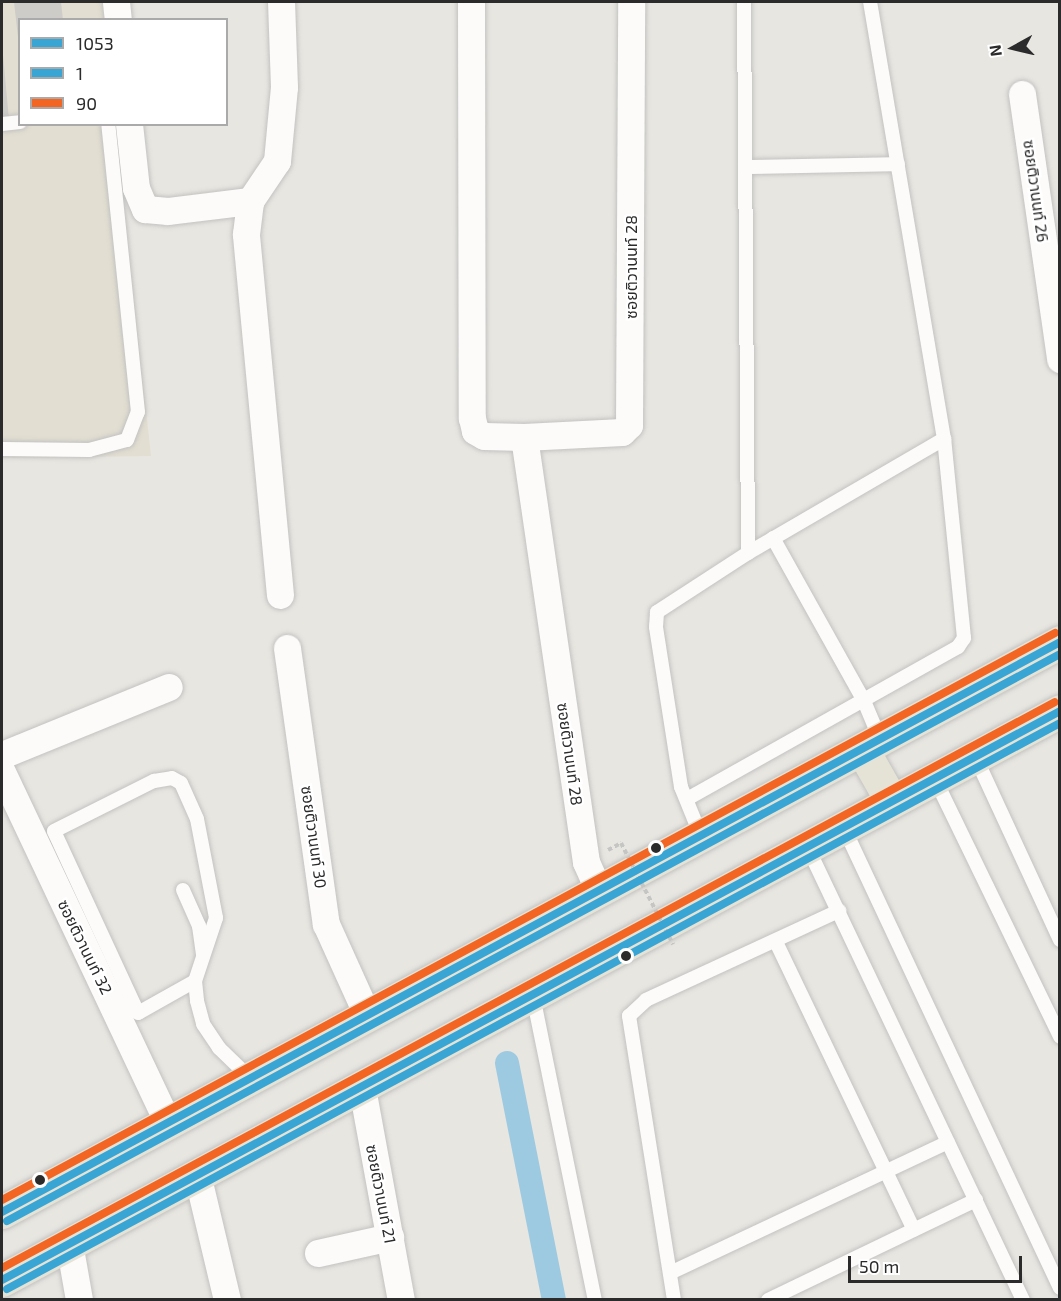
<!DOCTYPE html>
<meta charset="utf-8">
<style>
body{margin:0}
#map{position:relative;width:1061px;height:1301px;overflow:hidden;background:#e8e6e1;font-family:"Exo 2","Noto Sans Thai",sans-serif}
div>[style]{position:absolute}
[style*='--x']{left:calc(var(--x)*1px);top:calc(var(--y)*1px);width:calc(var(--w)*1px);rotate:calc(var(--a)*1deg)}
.education>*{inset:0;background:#e2ded1}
.canal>*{height:24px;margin:-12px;padding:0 12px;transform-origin:12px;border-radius:12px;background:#9dcae1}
.building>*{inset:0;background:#cdccc8}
.path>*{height:4px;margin-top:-2px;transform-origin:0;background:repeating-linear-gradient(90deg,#c5c5c4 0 4.5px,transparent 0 7.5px)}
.roads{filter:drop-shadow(0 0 2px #c2c2c1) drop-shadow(0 0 2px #c2c2c1)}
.service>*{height:14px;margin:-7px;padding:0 7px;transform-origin:7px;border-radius:7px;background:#fcfbfa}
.minor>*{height:27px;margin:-13.5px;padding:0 13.5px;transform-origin:13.5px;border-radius:13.5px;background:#fcfbfa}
.primary>*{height:33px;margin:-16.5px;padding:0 16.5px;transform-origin:16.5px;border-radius:16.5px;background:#e5e3d6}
.path-bridge>*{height:4px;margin-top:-2px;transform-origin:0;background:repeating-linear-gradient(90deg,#c5c5c4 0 4.5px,transparent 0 7.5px)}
.bus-1>*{height:8px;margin:-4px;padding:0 4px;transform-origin:4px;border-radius:4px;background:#39a5d4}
.bus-2>*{height:8px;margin:-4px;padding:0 4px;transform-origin:4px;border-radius:4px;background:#39a5d4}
.bus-3>*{height:8px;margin:-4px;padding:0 4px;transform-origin:4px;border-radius:4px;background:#f26522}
.dots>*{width:16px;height:16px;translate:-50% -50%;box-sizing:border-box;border:3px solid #fff;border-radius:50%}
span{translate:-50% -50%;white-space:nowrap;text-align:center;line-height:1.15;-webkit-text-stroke:5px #fff;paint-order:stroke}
.street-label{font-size:16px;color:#2b2b2b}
.frame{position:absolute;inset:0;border:3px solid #2b2b2b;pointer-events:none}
.legend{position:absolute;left:18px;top:18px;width:210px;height:108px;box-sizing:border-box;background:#fff;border:2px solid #aaa;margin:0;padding:8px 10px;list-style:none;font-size:18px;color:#2b2b2b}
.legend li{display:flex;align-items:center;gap:12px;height:30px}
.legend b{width:30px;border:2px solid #aaa}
.north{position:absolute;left:983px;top:18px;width:60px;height:60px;-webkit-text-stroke:4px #fff;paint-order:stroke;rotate:262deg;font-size:16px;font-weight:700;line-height:24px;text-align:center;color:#2b2b2b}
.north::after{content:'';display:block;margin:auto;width:21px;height:27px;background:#2b2b2b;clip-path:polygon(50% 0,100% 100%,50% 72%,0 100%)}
.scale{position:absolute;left:848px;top:1256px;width:174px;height:27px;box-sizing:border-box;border:3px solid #2b2b2b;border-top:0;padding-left:8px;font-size:18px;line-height:21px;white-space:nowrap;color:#2b2b2b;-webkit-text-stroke:4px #fff;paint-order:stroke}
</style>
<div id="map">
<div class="education">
<i style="clip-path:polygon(2px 2px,102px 2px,104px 19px,20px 20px,20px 124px,115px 125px,151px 456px,2px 458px)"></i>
</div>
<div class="canal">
<i style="--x:507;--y:1063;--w:242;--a:78.8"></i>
</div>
<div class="building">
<i style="clip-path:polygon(14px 2px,61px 2px,63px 20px,20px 20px,18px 37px)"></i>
<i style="clip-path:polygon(3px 55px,9px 120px,2px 121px,2px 56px)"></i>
</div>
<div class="path">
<i style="--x:608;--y:850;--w:15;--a:-28"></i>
</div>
<div class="roads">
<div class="service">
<i style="--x:744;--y:2;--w:551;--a:89.58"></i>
<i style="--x:2;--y:124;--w:18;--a:-6"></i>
<i style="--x:745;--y:167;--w:153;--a:-1.1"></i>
<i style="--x:2;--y:449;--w:87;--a:0.7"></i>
<i style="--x:89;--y:450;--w:39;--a:-15"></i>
<i style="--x:127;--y:440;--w:30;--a:-69"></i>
<i style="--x:138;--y:412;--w:290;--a:-95.9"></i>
<i style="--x:773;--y:538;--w:187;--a:60.8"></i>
<i style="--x:864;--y:701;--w:41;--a:67.2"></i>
<i style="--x:975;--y:756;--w:203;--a:65.2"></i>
<i style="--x:934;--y:777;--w:289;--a:64.1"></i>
<i style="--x:687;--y:799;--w:311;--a:-29.3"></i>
<i style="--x:958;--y:647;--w:11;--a:-56"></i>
<i style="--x:964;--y:638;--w:200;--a:-95.7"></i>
<i style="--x:944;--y:439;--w:443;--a:-99.6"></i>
<i style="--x:844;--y:828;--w:508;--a:64.85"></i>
<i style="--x:701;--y:836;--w:53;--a:-112.2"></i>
<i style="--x:681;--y:787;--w:162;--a:-98.9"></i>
<i style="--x:656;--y:627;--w:15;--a:-86"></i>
<i style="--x:657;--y:612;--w:108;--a:-33"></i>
<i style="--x:748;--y:553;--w:227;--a:-30.2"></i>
<i style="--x:807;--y:846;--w:503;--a:64.56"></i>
<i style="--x:183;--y:890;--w:39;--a:66"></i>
<i style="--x:199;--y:926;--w:28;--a:82"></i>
<i style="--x:776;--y:942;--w:319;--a:64.4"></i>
<i style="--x:195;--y:981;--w:65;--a:150.7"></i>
<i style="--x:138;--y:1013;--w:200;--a:-114.8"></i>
<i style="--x:54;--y:831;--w:112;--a:-26.6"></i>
<i style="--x:154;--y:781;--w:18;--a:-9"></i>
<i style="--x:172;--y:778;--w:10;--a:29"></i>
<i style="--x:181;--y:783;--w:39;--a:66"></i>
<i style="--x:197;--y:819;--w:101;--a:79.1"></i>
<i style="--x:216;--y:918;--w:66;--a:108.4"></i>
<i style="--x:195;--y:981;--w:20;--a:84"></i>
<i style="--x:197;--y:1001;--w:24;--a:75"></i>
<i style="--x:203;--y:1024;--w:29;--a:56"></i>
<i style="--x:219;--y:1048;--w:45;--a:44.1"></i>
<i style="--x:533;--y:996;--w:310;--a:78.5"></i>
<i style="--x:670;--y:1273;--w:307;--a:-25.2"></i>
<i style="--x:674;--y:1300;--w:288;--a:-99"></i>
<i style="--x:629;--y:1016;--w:23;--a:-43"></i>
<i style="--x:646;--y:1000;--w:213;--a:-24.8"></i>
<i style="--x:768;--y:1300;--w:231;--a:-25.7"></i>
</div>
<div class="minor">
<i style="--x:116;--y:2;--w:18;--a:84"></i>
<i style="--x:471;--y:2;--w:416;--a:89.9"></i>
<i style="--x:472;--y:418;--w:13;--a:77"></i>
<i style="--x:475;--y:431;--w:10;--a:29"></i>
<i style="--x:484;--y:436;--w:40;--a:1.4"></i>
<i style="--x:524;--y:437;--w:98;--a:-2.9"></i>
<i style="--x:622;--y:432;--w:10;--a:-45"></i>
<i style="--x:629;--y:425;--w:423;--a:-89.7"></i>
<i style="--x:1022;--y:94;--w:268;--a:81.8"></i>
<i style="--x:129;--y:124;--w:64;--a:83.8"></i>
<i style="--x:136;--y:188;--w:23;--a:67"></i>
<i style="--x:145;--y:209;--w:23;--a:5"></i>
<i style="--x:168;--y:211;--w:83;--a:-7"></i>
<i style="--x:524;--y:437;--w:429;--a:81.7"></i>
<i style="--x:586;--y:862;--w:32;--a:66"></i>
<i style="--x:280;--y:595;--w:363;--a:-95.4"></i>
<i style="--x:246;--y:234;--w:33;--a:-83"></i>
<i style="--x:250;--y:201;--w:48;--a:-56"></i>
<i style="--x:277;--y:161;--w:74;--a:-84.6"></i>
<i style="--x:284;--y:87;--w:85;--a:-92"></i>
<i style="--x:287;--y:648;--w:279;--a:82"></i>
<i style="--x:326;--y:924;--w:102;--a:65.7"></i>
<i style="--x:2;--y:755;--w:180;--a:-22.2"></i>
<i style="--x:2;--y:772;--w:388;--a:64.7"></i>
<i style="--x:362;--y:1088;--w:216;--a:79.6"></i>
<i style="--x:197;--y:1174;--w:130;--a:76.6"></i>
<i style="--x:69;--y:1243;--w:58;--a:80"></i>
<i style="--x:318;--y:1253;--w:74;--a:-12.5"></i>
</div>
<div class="primary">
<i style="--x:862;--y:749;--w:59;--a:60.4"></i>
<i style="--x:2;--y:1212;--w:1202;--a:-28.31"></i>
<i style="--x:2;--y:1280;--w:1201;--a:-28.27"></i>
</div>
</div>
<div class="path-bridge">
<i style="--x:621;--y:843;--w:114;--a:62.8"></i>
</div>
<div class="bus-1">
<i style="--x:2;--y:1212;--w:1202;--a:-28.31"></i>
<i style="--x:2;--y:1280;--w:1201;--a:-28.27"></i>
</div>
<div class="bus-2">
<i style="--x:7;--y:1221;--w:1196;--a:-28.3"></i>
<i style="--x:7;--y:1289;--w:1195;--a:-28.26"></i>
</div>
<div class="bus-3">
<i style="--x:2;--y:1200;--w:1196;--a:-28.3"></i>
<i style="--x:2;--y:1268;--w:1195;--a:-28.26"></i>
</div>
<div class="dots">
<i style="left:656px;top:848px;background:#2b2b2b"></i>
<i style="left:626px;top:956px;background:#2b2b2b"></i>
<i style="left:40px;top:1180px;background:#2b2b2b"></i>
</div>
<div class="street-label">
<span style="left:1036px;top:191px;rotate:82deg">ซอยติวานนท์ 26</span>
<span style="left:631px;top:267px;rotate:-90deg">ซอยติวานนท์ 28</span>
<span style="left:570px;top:754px;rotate:82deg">ซอยติวานนท์ 28</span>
<span style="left:314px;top:837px;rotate:82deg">ซอยติวานนท์ 30</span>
<span style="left:85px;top:947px;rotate:64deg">ซอยติวานนท์ 32</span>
<span style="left:381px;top:1194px;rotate:79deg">ซอยติวานนท์ 21</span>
</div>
<div class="frame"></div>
<ul class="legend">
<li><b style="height:8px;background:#39a5d4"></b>1053</li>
<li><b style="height:8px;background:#39a5d4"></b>1</li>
<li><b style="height:8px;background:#f26522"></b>90</li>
</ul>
<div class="north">N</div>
<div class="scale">50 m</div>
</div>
